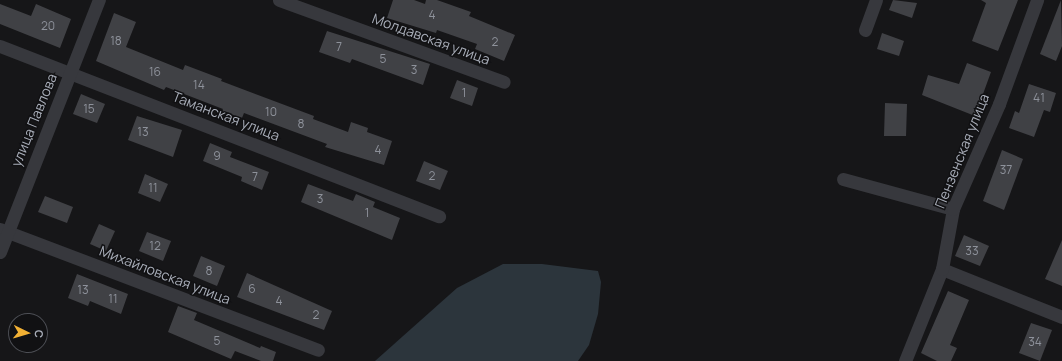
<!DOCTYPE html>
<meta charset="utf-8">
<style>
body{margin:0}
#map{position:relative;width:1062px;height:361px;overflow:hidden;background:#161618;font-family:Manrope,sans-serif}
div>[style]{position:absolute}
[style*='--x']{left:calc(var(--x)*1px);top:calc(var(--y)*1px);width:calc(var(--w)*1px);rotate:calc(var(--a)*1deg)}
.water>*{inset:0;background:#2c353c}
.building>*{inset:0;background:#404145}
.street>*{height:13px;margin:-6.5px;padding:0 6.5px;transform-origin:6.5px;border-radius:6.5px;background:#37383d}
span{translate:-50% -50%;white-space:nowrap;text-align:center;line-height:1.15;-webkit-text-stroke:3px #111113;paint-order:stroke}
.number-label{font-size:12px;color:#8e929b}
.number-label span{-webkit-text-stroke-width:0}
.street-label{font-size:14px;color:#a8adb8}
.north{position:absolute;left:8px;top:313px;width:40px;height:40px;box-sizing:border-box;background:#111113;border:1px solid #4d4f55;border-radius:50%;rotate:95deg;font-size:11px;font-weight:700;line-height:16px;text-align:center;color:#a8adb8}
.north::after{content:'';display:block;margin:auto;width:14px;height:18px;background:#f2b134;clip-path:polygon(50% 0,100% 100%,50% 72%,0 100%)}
</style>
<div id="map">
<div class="water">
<i style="clip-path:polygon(503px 264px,542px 264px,598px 271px,601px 282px,598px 314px,589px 345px,578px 361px,375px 361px,457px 288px)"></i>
</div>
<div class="building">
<i style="clip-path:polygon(393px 0,414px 0,425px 4px,426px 0,437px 0,471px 12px,469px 16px,515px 35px,504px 61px,475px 49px,477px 44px,437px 30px,436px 33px,387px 18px)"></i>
<i style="clip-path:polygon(893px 0,917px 3px,912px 18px,889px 10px)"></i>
<i style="clip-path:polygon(981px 0,1018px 0,998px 51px,972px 41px,986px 3px)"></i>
<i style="clip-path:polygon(1061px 0,1062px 46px,1056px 61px,1040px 54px)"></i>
<i style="clip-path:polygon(0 4px,31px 16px,36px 4px,71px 19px,60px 48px,0 24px)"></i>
<i style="clip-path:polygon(114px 13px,136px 22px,126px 47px,183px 70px,185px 65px,222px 79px,221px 81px,314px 116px,313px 119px,348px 132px,351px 122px,368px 128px,367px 132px,392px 141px,384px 165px,325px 147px,327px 144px,244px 113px,242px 118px,222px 111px,223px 109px,166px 87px,164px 90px,96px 61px)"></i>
<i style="clip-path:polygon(327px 31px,430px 64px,423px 85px,352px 59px,350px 63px,319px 52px)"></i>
<i style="clip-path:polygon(882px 33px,904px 41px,899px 56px,877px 49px)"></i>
<i style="clip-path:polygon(967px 63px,991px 72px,975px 116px,922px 95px,928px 75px,959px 84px)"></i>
<i style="clip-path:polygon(457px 80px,478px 88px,472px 106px,450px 98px)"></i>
<i style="clip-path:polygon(1029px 84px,1056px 93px,1050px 112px,1044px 110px,1034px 137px,1009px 128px,1015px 111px,1019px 113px)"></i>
<i style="clip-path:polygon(81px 94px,105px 104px,97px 123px,73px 114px)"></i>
<i style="clip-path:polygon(885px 103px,907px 104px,906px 136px,884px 136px)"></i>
<i style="clip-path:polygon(137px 116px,182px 130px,173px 157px,128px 140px)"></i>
<i style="clip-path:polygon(210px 143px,232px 152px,230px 157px,269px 172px,262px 190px,241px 181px,242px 177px,203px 161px)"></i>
<i style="clip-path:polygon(1002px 150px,1023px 159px,1004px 210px,983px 201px)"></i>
<i style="clip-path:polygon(424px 161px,448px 171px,440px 190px,416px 181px)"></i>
<i style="clip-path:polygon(145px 174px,168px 184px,160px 202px,138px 193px)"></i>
<i style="clip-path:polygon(308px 184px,353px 201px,356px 194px,375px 202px,373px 207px,400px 218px,392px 240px,301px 202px)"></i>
<i style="clip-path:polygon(45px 196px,73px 207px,67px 223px,38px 212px)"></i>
<i style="clip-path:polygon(99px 224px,115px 231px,106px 251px,90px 244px)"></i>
<i style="clip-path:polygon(147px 232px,171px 241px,163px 261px,139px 251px)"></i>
<i style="clip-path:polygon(964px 235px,989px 246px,980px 266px,955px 256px)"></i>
<i style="clip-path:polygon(1062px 240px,1062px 286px,1045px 279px)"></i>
<i style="clip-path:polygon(201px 256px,225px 266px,217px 286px,193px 276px)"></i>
<i style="clip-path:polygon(247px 273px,332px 311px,324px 330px,237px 297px)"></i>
<i style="clip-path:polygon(77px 274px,128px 294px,121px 314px,90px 301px,88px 306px,68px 298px)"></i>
<i style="clip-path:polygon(948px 291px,969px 300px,950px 345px,957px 348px,951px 361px,937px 361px,921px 353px)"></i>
<i style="clip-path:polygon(178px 306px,197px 313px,194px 320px,260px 348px,261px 346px,276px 352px,273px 361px,261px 361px,235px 351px,231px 359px,168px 332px)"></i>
<i style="clip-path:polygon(1031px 323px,1052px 330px,1040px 361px,1019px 353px)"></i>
</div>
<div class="street">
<i style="--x:279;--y:0;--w:239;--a:20"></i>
<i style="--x:865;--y:30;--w:32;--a:-70"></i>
<i style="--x:0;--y:46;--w:471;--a:21.2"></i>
<i style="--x:843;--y:179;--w:114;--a:15.3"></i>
<i style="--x:0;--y:229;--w:340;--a:20.8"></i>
<i style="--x:0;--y:252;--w:271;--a:-68.6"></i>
<i style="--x:942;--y:269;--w:129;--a:21.8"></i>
<i style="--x:905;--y:361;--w:99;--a:-68.1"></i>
<i style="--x:942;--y:269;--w:61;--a:-79.6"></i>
<i style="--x:953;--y:209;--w:115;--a:-66.3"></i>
<i style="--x:999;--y:104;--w:111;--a:-69.9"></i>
</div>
<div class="number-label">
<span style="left:432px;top:15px">4</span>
<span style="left:48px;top:26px">20</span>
<span style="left:116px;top:41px">18</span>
<span style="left:495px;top:42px">2</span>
<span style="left:339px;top:47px">7</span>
<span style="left:383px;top:59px">5</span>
<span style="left:414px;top:70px">3</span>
<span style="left:155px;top:72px">16</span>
<span style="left:199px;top:85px">14</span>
<span style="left:464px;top:93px">1</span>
<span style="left:1039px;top:98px">41</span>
<span style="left:89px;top:109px">15</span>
<span style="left:271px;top:112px">10</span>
<span style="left:301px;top:124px">8</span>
<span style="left:143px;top:132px">13</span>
<span style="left:378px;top:150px">4</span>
<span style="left:217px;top:156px">9</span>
<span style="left:1006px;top:170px">37</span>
<span style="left:432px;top:176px">2</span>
<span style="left:255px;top:177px">7</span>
<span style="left:153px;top:188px">11</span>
<span style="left:320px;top:199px">3</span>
<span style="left:367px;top:213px">1</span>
<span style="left:155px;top:246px">12</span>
<span style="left:972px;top:251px">33</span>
<span style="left:209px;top:271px">8</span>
<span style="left:252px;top:289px">6</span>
<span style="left:83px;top:290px">13</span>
<span style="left:113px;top:299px">11</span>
<span style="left:279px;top:301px">4</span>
<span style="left:316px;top:315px">2</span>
<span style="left:217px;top:341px">5</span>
<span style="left:1035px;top:342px">34</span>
</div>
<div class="street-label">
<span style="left:431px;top:39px;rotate:20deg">Молдавская улица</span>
<span style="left:226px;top:116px;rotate:21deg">Таманская улица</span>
<span style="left:34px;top:120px;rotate:-68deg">улица Павлова</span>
<span style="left:962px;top:151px;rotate:-68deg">Пензенская улица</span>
<span style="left:165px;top:275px;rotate:21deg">Михайловская улица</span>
</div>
<div class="north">С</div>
</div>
